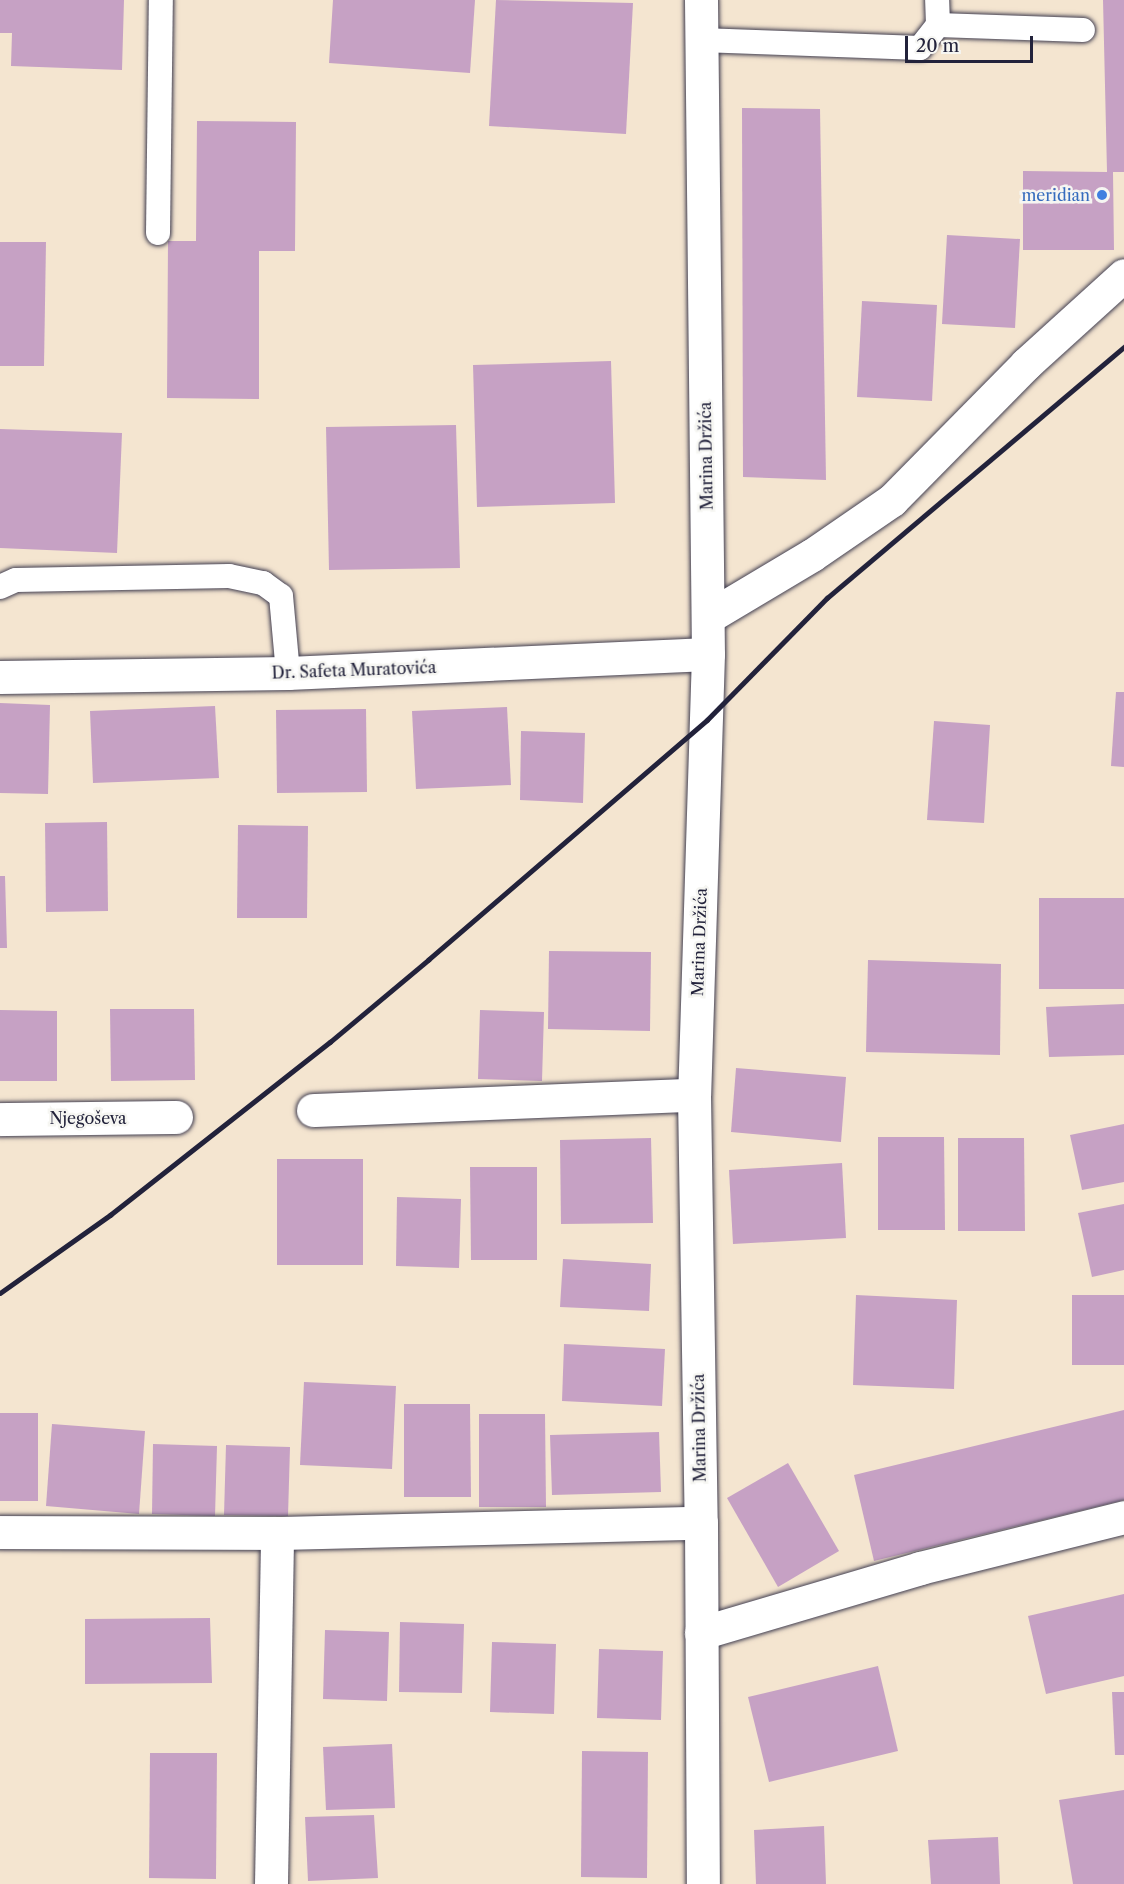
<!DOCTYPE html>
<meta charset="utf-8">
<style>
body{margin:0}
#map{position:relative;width:1124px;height:1884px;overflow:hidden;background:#f4e5d0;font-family:"Libre Caslon Text",serif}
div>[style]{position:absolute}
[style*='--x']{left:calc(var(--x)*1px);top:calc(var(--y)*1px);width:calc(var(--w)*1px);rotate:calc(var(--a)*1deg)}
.building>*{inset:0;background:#c6a1c4}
.roads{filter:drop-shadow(0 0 2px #423f51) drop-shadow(0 0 2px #423f51)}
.service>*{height:24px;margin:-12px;padding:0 12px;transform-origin:12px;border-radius:12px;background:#fff}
.minor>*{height:33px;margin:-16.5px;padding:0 16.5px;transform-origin:16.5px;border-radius:16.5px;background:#fff}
.rail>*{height:4.5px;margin:-2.25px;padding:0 2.25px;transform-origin:2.25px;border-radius:2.25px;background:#22223b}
.dots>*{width:16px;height:16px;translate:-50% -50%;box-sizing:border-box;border:3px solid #f6f6f2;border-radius:50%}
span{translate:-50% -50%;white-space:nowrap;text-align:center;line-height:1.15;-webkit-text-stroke:5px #f6f6f2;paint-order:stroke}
.shop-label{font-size:16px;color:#366cbe}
.right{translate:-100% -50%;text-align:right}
.street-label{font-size:16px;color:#22223b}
.scale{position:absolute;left:905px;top:36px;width:128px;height:27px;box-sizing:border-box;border:3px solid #22223b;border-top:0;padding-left:8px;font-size:18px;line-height:21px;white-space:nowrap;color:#22223b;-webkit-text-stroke:4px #f6f6f2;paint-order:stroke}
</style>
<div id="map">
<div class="building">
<i style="clip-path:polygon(0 0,124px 0,122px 70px,11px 66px,12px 33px,0 33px)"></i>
<i style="clip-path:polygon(333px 0,475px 0,470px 73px,329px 63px)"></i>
<i style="clip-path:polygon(496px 0,633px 3px,626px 134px,489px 126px)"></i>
<i style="clip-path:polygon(1103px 0,1124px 0,1124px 172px,1113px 172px,1114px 250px,1023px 250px,1023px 171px,1107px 172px)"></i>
<i style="clip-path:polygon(742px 108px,820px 109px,826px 480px,743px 477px)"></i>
<i style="clip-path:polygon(197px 121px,296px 122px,295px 251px,259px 251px,259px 399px,167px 398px,168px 241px,196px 241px)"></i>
<i style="clip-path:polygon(947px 235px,1020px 239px,1015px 328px,942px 324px)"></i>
<i style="clip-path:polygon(0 242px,46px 242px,44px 366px,0 366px)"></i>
<i style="clip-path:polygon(862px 301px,937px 305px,932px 401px,857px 397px)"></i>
<i style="clip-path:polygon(611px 361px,615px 503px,477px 507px,473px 365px)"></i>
<i style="clip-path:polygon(456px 425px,460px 568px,329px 570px,326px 427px)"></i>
<i style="clip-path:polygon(0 429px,122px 433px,117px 553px,0 548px)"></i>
<i style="clip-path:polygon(1116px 692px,1124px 692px,1124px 767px,1111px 766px)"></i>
<i style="clip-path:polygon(0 703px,50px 705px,48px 794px,0 793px)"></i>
<i style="clip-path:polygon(215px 706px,219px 778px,93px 783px,90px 711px)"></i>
<i style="clip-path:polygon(507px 707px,511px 785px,416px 789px,412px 711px)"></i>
<i style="clip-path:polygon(366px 709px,367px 792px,277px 793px,276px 710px)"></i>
<i style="clip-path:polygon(934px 721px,990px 725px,984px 823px,927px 820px)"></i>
<i style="clip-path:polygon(521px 731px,585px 733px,583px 803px,520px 800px)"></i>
<i style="clip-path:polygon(107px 822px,108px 911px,46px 912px,45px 823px)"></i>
<i style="clip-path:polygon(238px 825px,308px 826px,307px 918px,237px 918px)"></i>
<i style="clip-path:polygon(0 876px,5px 876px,7px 948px,0 948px)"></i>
<i style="clip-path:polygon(1039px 898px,1124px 898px,1124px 989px,1039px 989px)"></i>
<i style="clip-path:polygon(549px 951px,651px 952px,650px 1031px,548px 1029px)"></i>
<i style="clip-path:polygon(868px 960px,1001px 964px,1000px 1055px,866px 1052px)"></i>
<i style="clip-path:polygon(1124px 1004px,1124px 1055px,1049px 1057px,1046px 1007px)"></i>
<i style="clip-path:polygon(110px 1009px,194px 1009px,195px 1080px,111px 1081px)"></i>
<i style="clip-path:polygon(0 1010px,57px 1011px,57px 1081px,0 1081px)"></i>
<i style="clip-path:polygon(480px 1010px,544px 1012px,542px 1081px,478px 1079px)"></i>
<i style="clip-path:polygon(736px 1068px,846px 1077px,841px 1142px,731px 1132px)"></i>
<i style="clip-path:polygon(1124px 1124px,1124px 1182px,1082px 1190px,1070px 1135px)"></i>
<i style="clip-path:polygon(878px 1137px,944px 1137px,945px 1230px,878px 1230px)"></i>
<i style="clip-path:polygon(651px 1138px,653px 1223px,561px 1224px,560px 1140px)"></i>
<i style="clip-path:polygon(958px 1138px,1024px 1138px,1025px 1231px,958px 1231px)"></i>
<i style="clip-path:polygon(277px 1159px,363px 1159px,363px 1265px,277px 1265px)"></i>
<i style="clip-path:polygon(842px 1163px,846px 1238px,733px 1244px,729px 1170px)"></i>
<i style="clip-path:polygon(470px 1167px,537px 1167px,537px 1260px,471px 1260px)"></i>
<i style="clip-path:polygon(397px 1197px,461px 1199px,459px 1268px,396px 1266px)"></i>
<i style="clip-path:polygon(1124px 1204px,1124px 1270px,1092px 1277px,1078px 1213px)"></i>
<i style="clip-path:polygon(563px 1259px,651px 1264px,649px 1311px,560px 1307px)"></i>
<i style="clip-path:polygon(856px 1295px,957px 1300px,954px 1389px,853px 1385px)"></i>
<i style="clip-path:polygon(1072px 1295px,1124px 1295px,1124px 1365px,1072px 1365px)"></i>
<i style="clip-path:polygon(564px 1344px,665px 1349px,662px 1406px,562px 1401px)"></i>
<i style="clip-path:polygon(304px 1382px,396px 1386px,392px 1469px,300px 1465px)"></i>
<i style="clip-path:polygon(404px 1404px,470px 1404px,471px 1497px,404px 1497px)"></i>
<i style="clip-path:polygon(1124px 1410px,1124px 1500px,874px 1561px,854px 1475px)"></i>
<i style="clip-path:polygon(0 1413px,38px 1413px,38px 1501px,0 1501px)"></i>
<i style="clip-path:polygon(479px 1414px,545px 1414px,546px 1507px,479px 1507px)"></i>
<i style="clip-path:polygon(52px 1424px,145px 1431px,139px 1514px,46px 1506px)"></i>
<i style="clip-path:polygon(659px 1432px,661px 1492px,552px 1495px,550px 1435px)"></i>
<i style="clip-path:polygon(153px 1444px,217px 1446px,215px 1516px,152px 1514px)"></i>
<i style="clip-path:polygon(226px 1445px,290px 1447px,288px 1516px,224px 1515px)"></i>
<i style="clip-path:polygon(788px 1463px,839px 1551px,778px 1587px,727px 1498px)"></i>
<i style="clip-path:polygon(1124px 1594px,1124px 1676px,1046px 1694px,1028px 1616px)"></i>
<i style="clip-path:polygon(210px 1618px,212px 1683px,85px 1684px,85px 1619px)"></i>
<i style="clip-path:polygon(400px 1622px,464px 1624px,462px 1693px,399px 1692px)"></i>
<i style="clip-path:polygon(325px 1630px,389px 1632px,387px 1701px,323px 1699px)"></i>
<i style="clip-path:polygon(492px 1642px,556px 1644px,554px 1714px,490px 1712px)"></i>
<i style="clip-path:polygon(599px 1649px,663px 1651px,661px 1720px,597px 1718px)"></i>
<i style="clip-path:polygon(878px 1666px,898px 1751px,769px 1782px,748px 1697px)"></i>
<i style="clip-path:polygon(1112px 1692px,1124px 1692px,1124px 1755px,1115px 1755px)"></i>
<i style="clip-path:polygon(392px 1744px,395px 1808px,326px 1810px,323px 1747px)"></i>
<i style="clip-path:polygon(582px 1751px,648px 1752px,647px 1878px,581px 1877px)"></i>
<i style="clip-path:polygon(150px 1753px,217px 1753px,216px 1879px,149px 1878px)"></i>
<i style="clip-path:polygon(1124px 1790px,1124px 1884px,1073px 1884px,1059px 1800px)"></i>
<i style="clip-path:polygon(374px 1815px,378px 1878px,308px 1881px,305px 1817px)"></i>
<i style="clip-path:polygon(824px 1826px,826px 1884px,756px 1884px,754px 1830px)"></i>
<i style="clip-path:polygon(998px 1837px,1000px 1884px,931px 1884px,928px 1840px)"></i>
</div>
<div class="roads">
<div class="service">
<i style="--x:938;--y:25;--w:145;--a:2"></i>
<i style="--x:701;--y:40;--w:219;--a:2.1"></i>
<i style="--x:920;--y:48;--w:29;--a:-52"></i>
<i style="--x:938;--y:25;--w:25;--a:-92"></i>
<i style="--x:158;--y:233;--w:233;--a:-89.3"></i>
<i style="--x:0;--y:587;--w:17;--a:-24"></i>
<i style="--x:16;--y:580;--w:213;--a:-1.1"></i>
<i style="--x:229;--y:576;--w:35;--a:12"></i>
<i style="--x:263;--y:583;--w:22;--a:36"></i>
<i style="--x:281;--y:596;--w:77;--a:84.8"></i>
</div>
<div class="minor">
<i style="--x:701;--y:0;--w:654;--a:89.39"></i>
<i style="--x:708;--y:654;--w:441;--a:91.8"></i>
<i style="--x:694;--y:1095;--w:428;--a:89.1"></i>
<i style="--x:701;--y:1523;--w:361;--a:89.7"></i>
<i style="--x:708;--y:617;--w:121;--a:-30.8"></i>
<i style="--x:812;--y:555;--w:97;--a:-34.5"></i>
<i style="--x:892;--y:500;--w:191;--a:-45.4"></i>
<i style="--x:1026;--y:364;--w:132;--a:-42.2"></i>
<i style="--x:0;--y:677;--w:288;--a:-0.8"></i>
<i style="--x:288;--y:673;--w:420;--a:-2.6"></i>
<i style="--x:313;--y:1110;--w:381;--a:-2.3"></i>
<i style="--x:0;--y:1119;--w:176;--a:-0.7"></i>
<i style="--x:0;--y:1532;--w:277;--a:0.2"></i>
<i style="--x:701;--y:1633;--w:228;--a:-16.5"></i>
<i style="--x:920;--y:1568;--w:210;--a:-14"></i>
<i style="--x:271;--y:1884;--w:351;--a:-89"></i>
<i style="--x:277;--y:1533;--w:424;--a:-1.4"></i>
</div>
</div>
<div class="rail">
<i style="--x:0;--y:1293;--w:135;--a:-35.3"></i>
<i style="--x:110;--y:1215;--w:280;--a:-38.2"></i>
<i style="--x:330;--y:1042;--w:128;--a:-39.9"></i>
<i style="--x:428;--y:960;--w:368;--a:-40.7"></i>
<i style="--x:707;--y:720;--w:171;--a:-45.5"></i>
<i style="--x:827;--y:598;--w:389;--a:-40.2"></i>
</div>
<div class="dots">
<i style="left:1102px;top:195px;background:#3f7fe0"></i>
</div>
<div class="shop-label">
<span class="right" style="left:1090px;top:195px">meridian</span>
</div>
<div class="street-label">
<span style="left:706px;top:456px;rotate:-91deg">Marina Držića</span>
<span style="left:354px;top:670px;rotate:-2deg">Dr. Safeta Muratovića</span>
<span style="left:699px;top:942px;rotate:-88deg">Marina Držića</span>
<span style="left:88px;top:1118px">Njegoševa</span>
<span style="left:699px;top:1428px;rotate:-91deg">Marina Držića</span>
</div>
<div class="scale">20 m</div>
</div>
